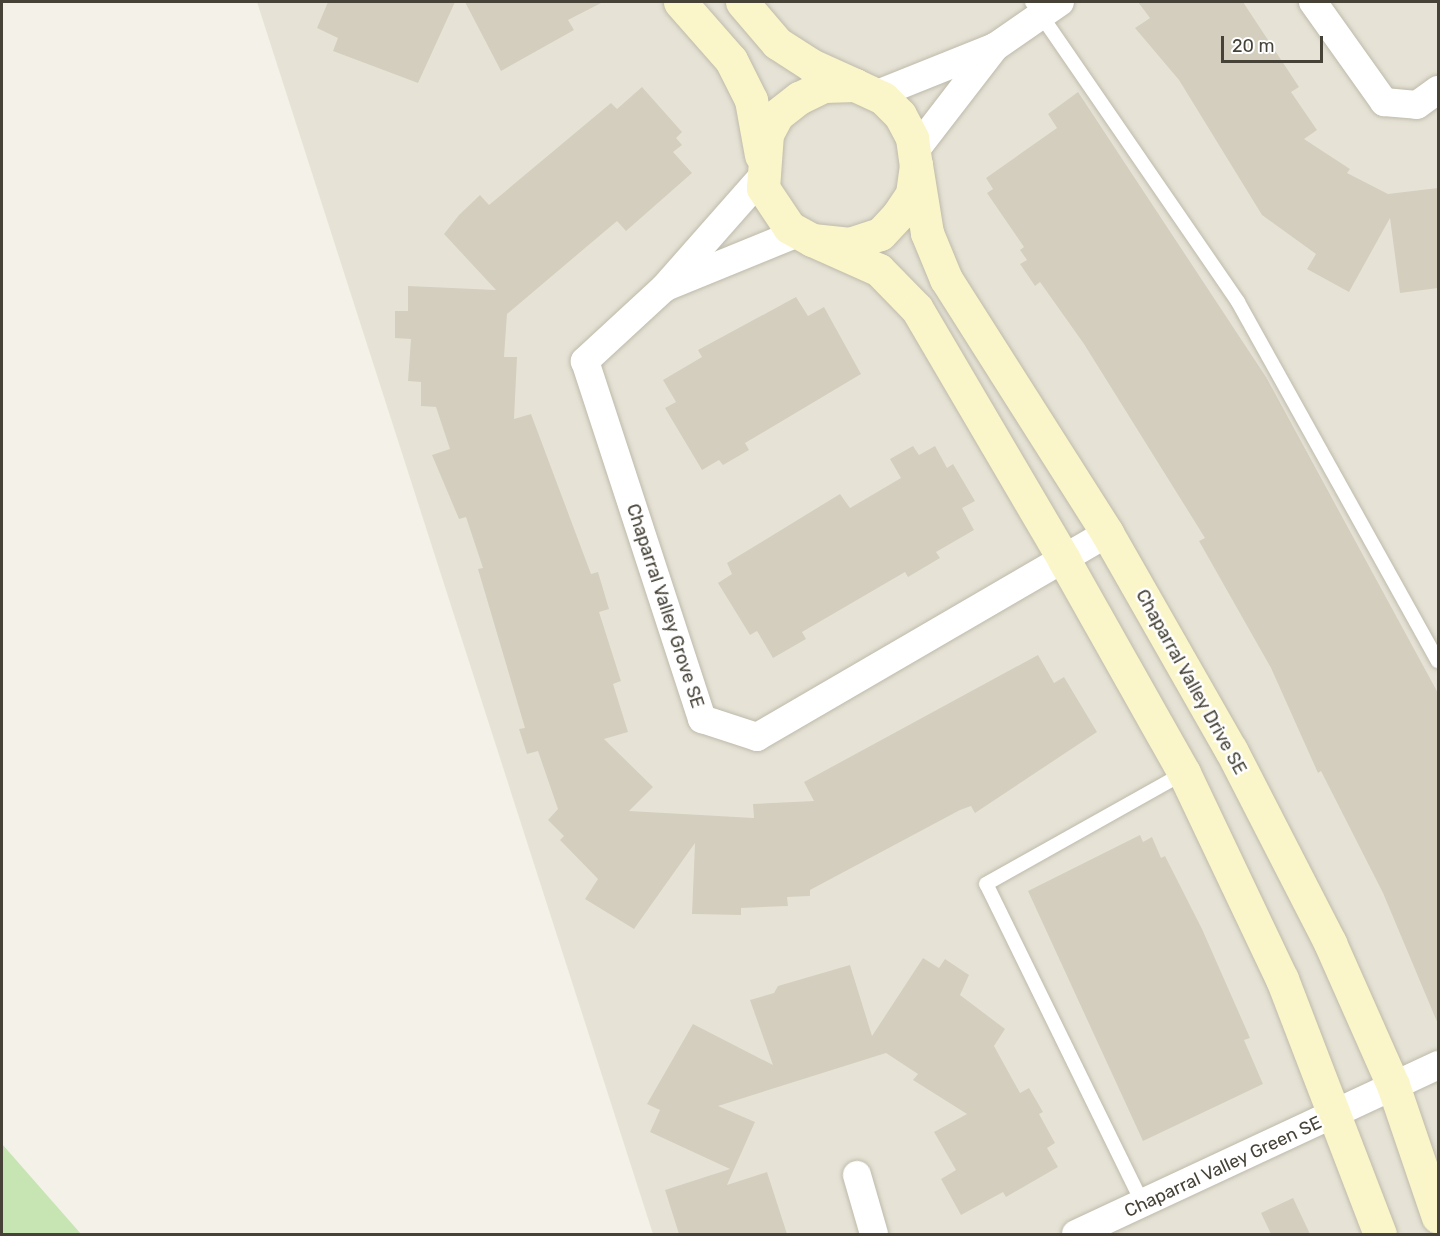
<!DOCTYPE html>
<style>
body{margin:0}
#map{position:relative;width:1440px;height:1236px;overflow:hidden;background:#f3f1e8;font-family:Rubik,sans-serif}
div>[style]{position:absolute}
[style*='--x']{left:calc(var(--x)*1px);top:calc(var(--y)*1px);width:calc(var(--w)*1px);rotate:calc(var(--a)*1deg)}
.residential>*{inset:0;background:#e6e3d6}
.green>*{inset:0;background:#c7e4b3}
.building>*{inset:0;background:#d4cebe}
.roads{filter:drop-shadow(0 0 2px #bebaab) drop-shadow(0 0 2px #bebaab)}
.lane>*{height:14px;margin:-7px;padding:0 7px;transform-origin:7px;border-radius:7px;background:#fff}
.street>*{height:28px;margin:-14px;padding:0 14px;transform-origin:14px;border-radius:14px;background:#fff}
.secondary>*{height:33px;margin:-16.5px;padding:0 16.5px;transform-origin:16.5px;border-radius:16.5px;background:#fbf6c9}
span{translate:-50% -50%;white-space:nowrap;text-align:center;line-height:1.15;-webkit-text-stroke:5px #fff;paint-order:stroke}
.street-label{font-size:18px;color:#464237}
.frame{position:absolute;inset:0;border:3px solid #464237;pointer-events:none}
.scale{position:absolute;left:1221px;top:36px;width:102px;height:27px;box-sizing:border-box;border:3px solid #464237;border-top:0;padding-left:8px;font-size:18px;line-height:21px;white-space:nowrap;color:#464237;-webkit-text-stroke:4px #fff;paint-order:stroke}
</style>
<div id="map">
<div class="residential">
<i style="clip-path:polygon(257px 2px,1438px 2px,1438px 1234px,653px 1234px)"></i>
</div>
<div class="green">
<i style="clip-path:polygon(2px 1144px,81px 1234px,2px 1234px)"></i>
</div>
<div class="building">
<i style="clip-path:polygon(328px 2px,455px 2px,418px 83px,333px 51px,338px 38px,317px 28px)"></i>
<i style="clip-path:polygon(465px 2px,603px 2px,568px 20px,574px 30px,501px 71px)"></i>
<i style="clip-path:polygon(1138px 2px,1243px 2px,1299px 87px,1291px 92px,1317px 130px,1304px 139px,1350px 169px,1347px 173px,1388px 194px,1438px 188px,1438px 288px,1400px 293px,1390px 218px,1349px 292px,1307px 269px,1316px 254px,1262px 215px,1179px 80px,1135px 28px,1150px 18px)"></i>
<i style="clip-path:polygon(642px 87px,682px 132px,676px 138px,682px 145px,673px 152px,692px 173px,626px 231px,617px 221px,507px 314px,504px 357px,517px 357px,514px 419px,531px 414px,591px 574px,598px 572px,609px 609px,599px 612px,621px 681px,613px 684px,628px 732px,604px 739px,653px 787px,629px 811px,754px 818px,753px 804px,814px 801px,804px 782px,1038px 655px,1054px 683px,1064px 677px,1097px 732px,975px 813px,971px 806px,960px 810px,810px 890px,810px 896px,787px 897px,788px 906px,741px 908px,741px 915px,692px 914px,695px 843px,634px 929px,585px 899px,598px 879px,560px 840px,564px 836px,548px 820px,558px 809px,538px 751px,527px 754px,519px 729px,525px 728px,478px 569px,483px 568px,466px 517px,459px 519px,432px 455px,450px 449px,436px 407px,421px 406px,421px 382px,408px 381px,411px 339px,395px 338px,395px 311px,408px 311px,408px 286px,496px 290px,444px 234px,459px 215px,480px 195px,489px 205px,611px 103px,617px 109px)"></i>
<i style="clip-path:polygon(1078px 92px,1266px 377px,1438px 693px,1438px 1024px,1383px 893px,1321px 771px,1318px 773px,1271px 668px,1199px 541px,1205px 538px,1084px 344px,1040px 282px,1035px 286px,1020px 264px,1027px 260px,1020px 250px,1024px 247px,987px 193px,993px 189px,986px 178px,1057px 128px,1048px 114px)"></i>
<i style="clip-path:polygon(796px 297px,808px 316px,824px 307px,861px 374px,745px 443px,749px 450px,723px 465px,719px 460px,702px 470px,665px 408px,676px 402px,663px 380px,702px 357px,698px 350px)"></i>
<i style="clip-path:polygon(913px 446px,919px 455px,935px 446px,947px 468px,953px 464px,975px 501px,962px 508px,974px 530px,936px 552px,940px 558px,908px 577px,905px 572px,802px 632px,806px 639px,773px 658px,757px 631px,750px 635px,718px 583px,732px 574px,727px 563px,840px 494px,850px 508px,901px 478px,890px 459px)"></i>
<i style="clip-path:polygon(1140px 835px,1143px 842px,1152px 837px,1161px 858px,1165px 856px,1202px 929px,1250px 1038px,1244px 1040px,1263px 1084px,1143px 1141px,1028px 891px)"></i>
<i style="clip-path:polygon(923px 958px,939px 968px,945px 959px,969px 975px,960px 995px,1005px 1029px,994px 1046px,1020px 1093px,1029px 1088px,1043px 1112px,1039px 1114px,1055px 1143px,1047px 1148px,1058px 1167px,1006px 1197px,1003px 1192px,961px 1215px,941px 1179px,956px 1170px,934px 1132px,967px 1114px,913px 1080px,918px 1074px,886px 1053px,718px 1106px,755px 1122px,727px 1185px,767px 1172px,787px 1234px,679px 1234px,665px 1190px,730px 1169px,650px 1132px,660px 1110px,647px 1104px,693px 1024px,773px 1065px,750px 1000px,774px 993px,778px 986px,850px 965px,872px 1036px)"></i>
<i style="clip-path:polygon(1293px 1198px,1310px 1234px,1271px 1234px,1261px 1213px)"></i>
</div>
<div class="roads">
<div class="lane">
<i style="--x:1032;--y:2;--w:364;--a:55.5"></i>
<i style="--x:1238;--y:302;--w:411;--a:60.9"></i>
<i style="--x:1143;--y:1204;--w:356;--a:-116.1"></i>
<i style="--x:986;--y:884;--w:227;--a:-29.3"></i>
</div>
<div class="street">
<i style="--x:1313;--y:2;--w:123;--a:54.6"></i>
<i style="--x:1384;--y:102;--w:33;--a:5"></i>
<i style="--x:1417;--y:105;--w:26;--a:-36"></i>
<i style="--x:875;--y:95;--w:129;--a:-21.8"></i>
<i style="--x:995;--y:47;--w:79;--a:-34.7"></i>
<i style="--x:914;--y:152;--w:133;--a:-52.4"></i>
<i style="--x:762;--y:177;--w:148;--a:131.4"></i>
<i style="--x:664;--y:288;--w:108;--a:137.3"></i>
<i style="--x:585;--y:361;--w:377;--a:71.9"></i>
<i style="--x:702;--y:719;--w:58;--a:18.1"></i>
<i style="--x:757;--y:737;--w:405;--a:-30.2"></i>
<i style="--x:668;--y:286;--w:140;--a:-22.2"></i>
<i style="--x:857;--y:1175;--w:61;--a:73.9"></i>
<i style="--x:1076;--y:1234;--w:400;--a:-25"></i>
</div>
<div class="secondary">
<i style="--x:680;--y:2;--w:77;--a:48.7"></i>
<i style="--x:731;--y:60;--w:45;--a:63.4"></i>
<i style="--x:751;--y:100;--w:56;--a:79.7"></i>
<i style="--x:742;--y:2;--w:54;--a:49.5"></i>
<i style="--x:777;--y:43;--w:40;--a:32.9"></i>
<i style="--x:811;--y:65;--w:48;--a:24.4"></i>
<i style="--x:855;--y:85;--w:31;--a:25"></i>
<i style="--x:883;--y:98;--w:24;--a:45"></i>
<i style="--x:900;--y:115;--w:26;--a:62"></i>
<i style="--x:912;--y:138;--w:27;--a:82"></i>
<i style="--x:916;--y:165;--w:29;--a:98"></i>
<i style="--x:912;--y:194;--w:25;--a:124"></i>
<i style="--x:898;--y:215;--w:26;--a:133"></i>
<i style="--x:880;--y:234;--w:32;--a:162"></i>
<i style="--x:850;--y:244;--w:38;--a:-174"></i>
<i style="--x:812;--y:240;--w:26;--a:-151"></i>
<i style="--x:789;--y:227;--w:47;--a:-123.7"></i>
<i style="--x:763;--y:188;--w:54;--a:-85.8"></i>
<i style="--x:767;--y:134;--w:21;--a:-62"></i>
<i style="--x:777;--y:115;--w:28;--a:-38"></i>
<i style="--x:799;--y:98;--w:28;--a:-26"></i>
<i style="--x:824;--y:86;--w:31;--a:-2"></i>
<i style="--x:916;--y:165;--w:69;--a:80.8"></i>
<i style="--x:927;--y:233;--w:50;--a:67.6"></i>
<i style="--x:946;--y:279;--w:301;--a:57.6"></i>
<i style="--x:1107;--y:533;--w:250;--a:60.3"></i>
<i style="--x:1231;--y:750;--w:217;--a:62.8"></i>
<i style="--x:1330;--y:943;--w:155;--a:66.1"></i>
<i style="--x:1393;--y:1085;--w:139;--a:71.2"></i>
<i style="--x:812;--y:240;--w:73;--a:24.1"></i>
<i style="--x:879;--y:270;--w:54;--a:45.7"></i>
<i style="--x:917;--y:309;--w:291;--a:59.6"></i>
<i style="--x:1064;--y:560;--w:244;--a:60.6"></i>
<i style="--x:1184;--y:773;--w:228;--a:64.6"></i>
<i style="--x:1282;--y:979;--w:273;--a:69"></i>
</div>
</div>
<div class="street-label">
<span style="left:665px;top:606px;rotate:72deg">Chaparral Valley Grove SE</span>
<span style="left:1191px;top:682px;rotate:61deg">Chaparral Valley Drive SE</span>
<span style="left:1223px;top:1167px;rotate:-25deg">Chaparral Valley Green SE</span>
</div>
<div class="frame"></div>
<div class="scale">20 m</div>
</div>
